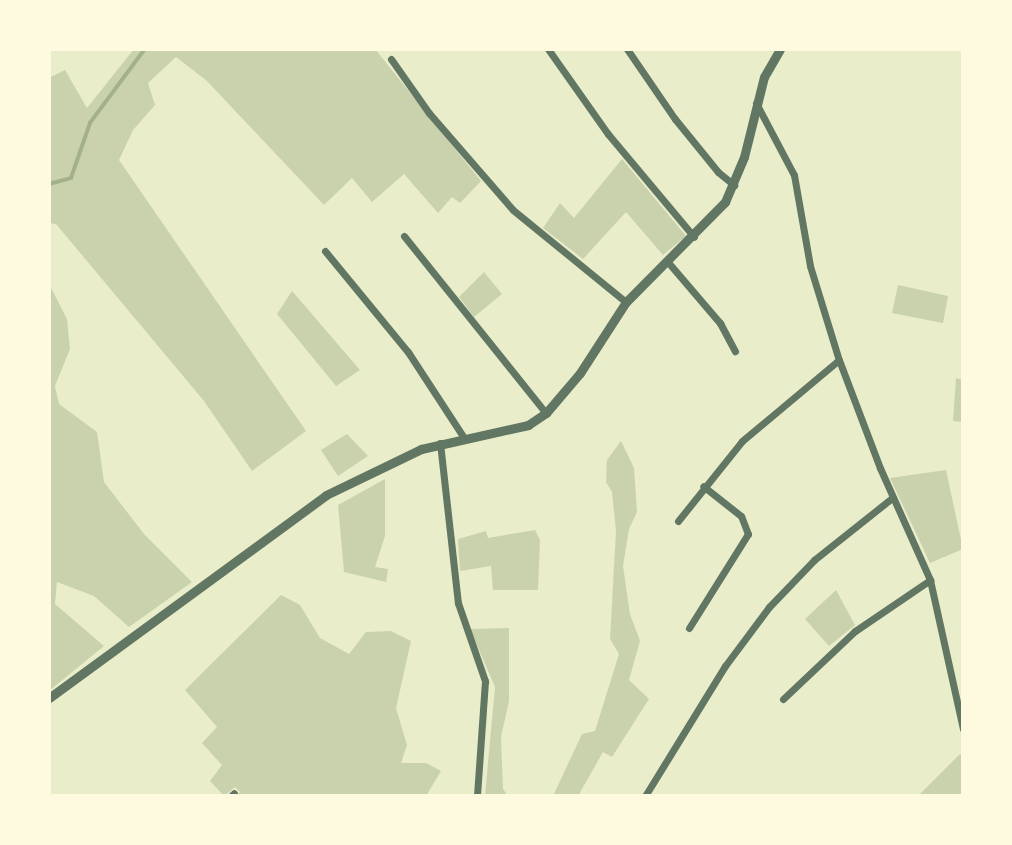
<!DOCTYPE html>
<style>
body{margin:0}
#map{position:relative;width:1012px;height:845px;overflow:hidden;background:#e9edc9;font-family:Helvetica,sans-serif}
div>[style]{position:absolute}
[style*='--x']{left:calc(var(--x)*1px);top:calc(var(--y)*1px);width:calc(var(--w)*1px);rotate:calc(var(--a)*1deg)}
.green>*{inset:0;background:#cad2ad}
.stream>*{height:3.5px;margin:-1.75px;padding:0 1.75px;transform-origin:1.75px;border-radius:1.75px;background:#a3b18a}
.minor>*{height:7px;margin:-3.5px;padding:0 3.5px;transform-origin:3.5px;border-radius:3.5px;background:#617663}
.tertiary>*{height:9px;margin:-4.5px;padding:0 4.5px;transform-origin:4.5px;border-radius:4.5px;background:#617663}
span{translate:-50% -50%;white-space:nowrap;text-align:center;line-height:1.15;-webkit-text-stroke:7px #fefae0;paint-order:stroke}
.frame{position:absolute;inset:0;border:51px solid #fefae0;pointer-events:none}
</style>
<div id="map">
<div class="green">
<i style="clip-path:polygon(134px 49px,375px 49px,481px 181px,460px 203px,452px 197px,438px 213px,404px 174px,372px 202px,352px 178px,324px 205px,207px 81px,176px 57px,148px 83px,155px 105px,133px 130px,119px 160px,306px 431px,252px 471px,204px 401px,56px 224px,49px 223px,49px 78px,65px 70px,87px 108px)"></i>
<i style="clip-path:polygon(622px 159px,686px 236px,663px 255px,626px 212px,583px 259px,543px 228px,560px 203px,574px 218px)"></i>
<i style="clip-path:polygon(484px 272px,502px 294px,474px 317px,459px 297px)"></i>
<i style="clip-path:polygon(49px 284px,67px 319px,70px 349px,55px 386px,59px 404px,97px 432px,104px 482px,144px 534px,192px 582px,129px 627px,94px 596px,57px 582px,55px 604px,104px 646px,49px 691px)"></i>
<i style="clip-path:polygon(898px 285px,948px 296px,943px 323px,892px 313px)"></i>
<i style="clip-path:polygon(292px 291px,360px 370px,336px 386px,277px 314px)"></i>
<i style="clip-path:polygon(956px 378px,963px 380px,963px 422px,953px 421px)"></i>
<i style="clip-path:polygon(347px 434px,368px 456px,338px 476px,321px 450px)"></i>
<i style="clip-path:polygon(621px 441px,634px 468px,637px 512px,629px 529px,623px 566px,630px 614px,640px 641px,629px 680px,649px 699px,612px 757px,603px 752px,578px 796px,553px 796px,582px 734px,595px 731px,619px 654px,610px 639px,616px 531px,612px 492px,606px 482px,607px 460px)"></i>
<i style="clip-path:polygon(946px 470px,963px 549px,930px 563px,890px 478px)"></i>
<i style="clip-path:polygon(385px 479px,385px 536px,375px 567px,388px 569px,386px 582px,344px 572px,338px 505px)"></i>
<i style="clip-path:polygon(535px 530px,540px 540px,538px 590px,493px 590px,491px 566px,460px 571px,458px 539px,486px 531px,488px 538px)"></i>
<i style="clip-path:polygon(836px 590px,855px 625px,829px 646px,805px 619px)"></i>
<i style="clip-path:polygon(281px 595px,300px 605px,320px 638px,349px 654px,366px 632px,391px 631px,411px 641px,396px 708px,407px 745px,401px 763px,426px 763px,441px 771px,426px 796px,236px 796px,240px 792px,235px 787px,224px 796px,210px 781px,222px 765px,202px 743px,217px 727px,185px 690px)"></i>
<i style="clip-path:polygon(509px 628px,509px 701px,501px 737px,503px 789px,508px 796px,485px 796px,495px 687px,470px 629px)"></i>
<i style="clip-path:polygon(961px 754px,963px 796px,918px 796px,960px 754px)"></i>
</div>
<div class="stream">
<i style="--x:49;--y:184;--w:23;--a:-15"></i>
<i style="--x:71;--y:178;--w:58;--a:-70.9"></i>
<i style="--x:90;--y:123;--w:92;--a:-53.4"></i>
</div>
<div class="minor">
<i style="--x:548;--y:49;--w:104;--a:54.8"></i>
<i style="--x:608;--y:134;--w:134;--a:50.1"></i>
<i style="--x:627;--y:49;--w:85;--a:55.6"></i>
<i style="--x:675;--y:119;--w:68;--a:50.9"></i>
<i style="--x:718;--y:172;--w:21;--a:39"></i>
<i style="--x:391;--y:59;--w:66;--a:54.9"></i>
<i style="--x:429;--y:113;--w:128;--a:49.1"></i>
<i style="--x:513;--y:210;--w:146;--a:39.2"></i>
<i style="--x:756;--y:103;--w:81;--a:62.2"></i>
<i style="--x:794;--y:175;--w:92;--a:80"></i>
<i style="--x:810;--y:266;--w:98;--a:72.9"></i>
<i style="--x:839;--y:360;--w:116;--a:69.2"></i>
<i style="--x:880;--y:468;--w:123;--a:65.9"></i>
<i style="--x:930;--y:580;--w:153;--a:77.5"></i>
<i style="--x:404;--y:236;--w:227;--a:51.3"></i>
<i style="--x:325;--y:251;--w:131;--a:50.6"></i>
<i style="--x:408;--y:352;--w:103;--a:56.9"></i>
<i style="--x:667;--y:261;--w:82;--a:49.5"></i>
<i style="--x:720;--y:323;--w:32;--a:62"></i>
<i style="--x:440;--y:443;--w:161;--a:83.6"></i>
<i style="--x:458;--y:603;--w:83;--a:70.9"></i>
<i style="--x:485;--y:681;--w:115;--a:94"></i>
<i style="--x:678;--y:521;--w:102;--a:-51.3"></i>
<i style="--x:742;--y:441;--w:126;--a:-39.9"></i>
<i style="--x:689;--y:628;--w:111;--a:-57.9"></i>
<i style="--x:748;--y:534;--w:19;--a:-111"></i>
<i style="--x:741;--y:516;--w:48;--a:-141.7"></i>
<i style="--x:783;--y:699;--w:99;--a:-43.4"></i>
<i style="--x:855;--y:631;--w:91;--a:-34.2"></i>
<i style="--x:231;--y:796;--w:4;--a:-45"></i>
<i style="--x:645;--y:796;--w:153;--a:-58.4"></i>
<i style="--x:725;--y:666;--w:74;--a:-53.3"></i>
<i style="--x:769;--y:607;--w:65;--a:-46.2"></i>
<i style="--x:814;--y:560;--w:100;--a:-38.5"></i>
</div>
<div class="tertiary">
<i style="--x:49;--y:698;--w:343;--a:-36.2"></i>
<i style="--x:326;--y:495;--w:106;--a:-25.8"></i>
<i style="--x:421;--y:449;--w:110;--a:-12.6"></i>
<i style="--x:528;--y:425;--w:22;--a:-34"></i>
<i style="--x:546;--y:413;--w:52;--a:-49.6"></i>
<i style="--x:580;--y:373;--w:85;--a:-57.1"></i>
<i style="--x:626;--y:302;--w:141;--a:-45.3"></i>
<i style="--x:725;--y:202;--w:49;--a:-67.1"></i>
<i style="--x:744;--y:157;--w:82;--a:-76"></i>
<i style="--x:764;--y:77;--w:32;--a:-60"></i>
</div>
<div class="frame"></div>
</div>
